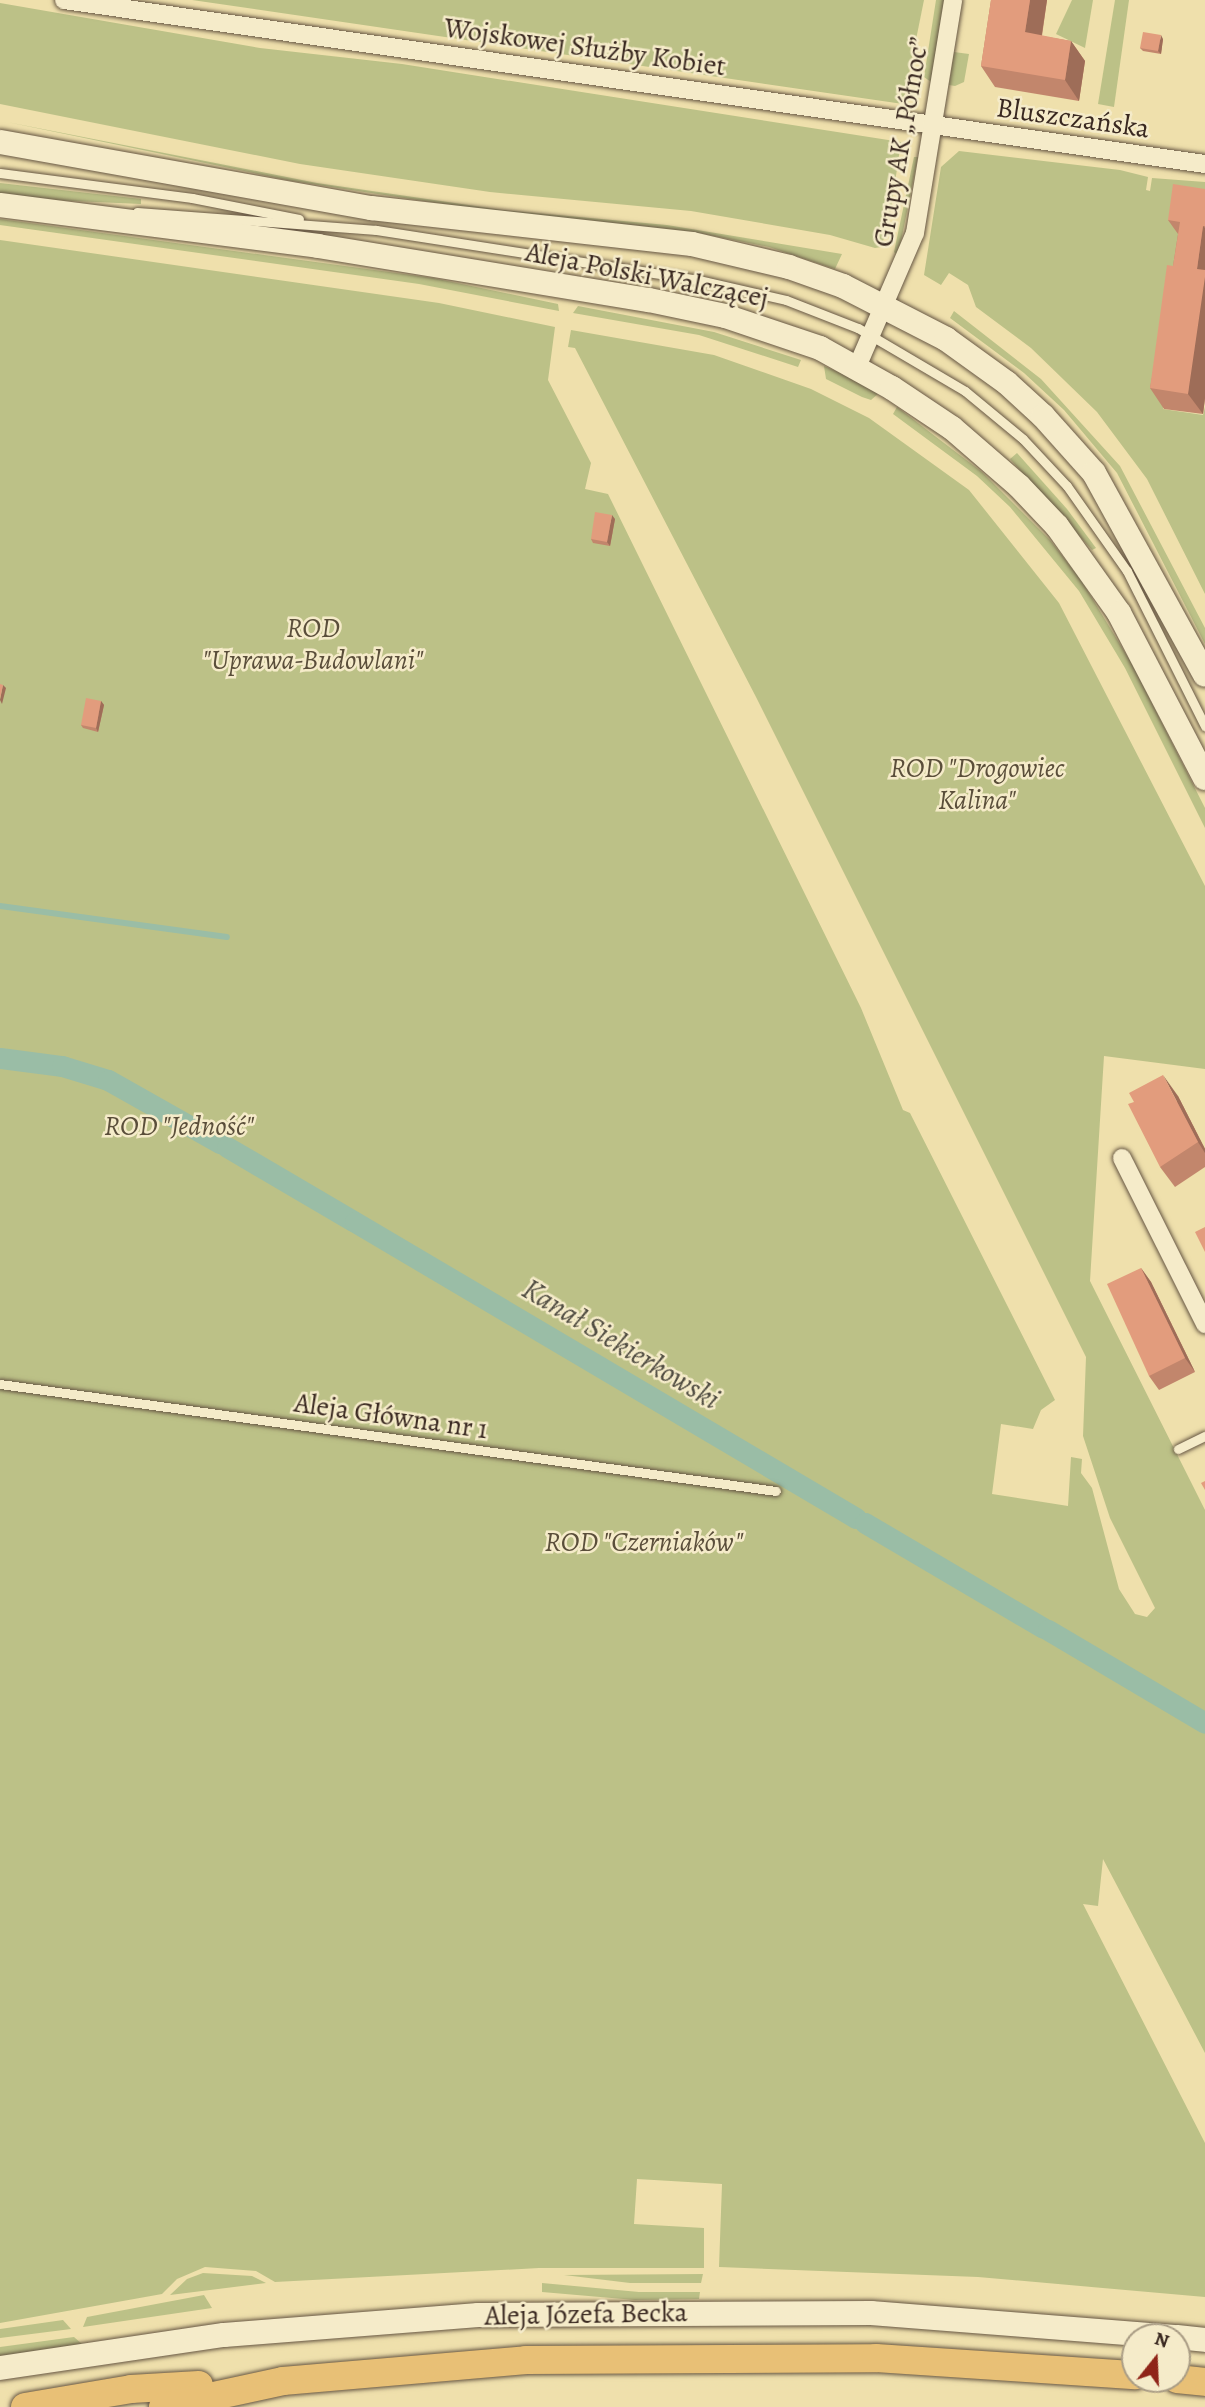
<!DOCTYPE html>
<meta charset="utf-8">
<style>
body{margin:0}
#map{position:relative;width:1205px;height:2407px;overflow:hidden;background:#efe0ac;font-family:Alegreya,serif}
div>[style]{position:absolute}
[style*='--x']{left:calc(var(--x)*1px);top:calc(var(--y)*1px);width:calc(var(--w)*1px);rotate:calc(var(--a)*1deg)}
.green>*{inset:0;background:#bcc187}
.stream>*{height:6px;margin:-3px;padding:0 3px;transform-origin:3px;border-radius:3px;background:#9abda6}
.canal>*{height:21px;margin:-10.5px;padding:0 10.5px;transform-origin:10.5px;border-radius:10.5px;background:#9abda6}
.roads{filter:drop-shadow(0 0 2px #665643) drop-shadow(0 0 2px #665643)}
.lane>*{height:9px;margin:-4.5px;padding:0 4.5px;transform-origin:4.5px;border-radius:4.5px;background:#f5ebc9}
.street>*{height:18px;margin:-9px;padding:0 9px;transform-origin:9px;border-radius:9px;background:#f5ebc9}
.secondary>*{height:24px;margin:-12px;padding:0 12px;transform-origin:12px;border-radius:12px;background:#f5ebc9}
.primary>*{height:28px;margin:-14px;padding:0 14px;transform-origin:14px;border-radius:14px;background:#e8c076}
.wall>*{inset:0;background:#c2866c}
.shaded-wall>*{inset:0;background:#9e6d58}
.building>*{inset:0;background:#e29c7d}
span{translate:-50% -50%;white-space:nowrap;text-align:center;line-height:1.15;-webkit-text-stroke:5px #f5ebc9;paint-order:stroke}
.street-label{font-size:28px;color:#392820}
.park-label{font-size:28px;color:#5a4e3a;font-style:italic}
.water-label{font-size:30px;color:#514d42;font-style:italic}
.north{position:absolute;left:1121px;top:2323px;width:70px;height:70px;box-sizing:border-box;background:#f5ebc9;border:2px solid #aa9d85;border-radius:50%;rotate:18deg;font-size:19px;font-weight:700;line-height:28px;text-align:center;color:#392820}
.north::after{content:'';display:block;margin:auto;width:24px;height:32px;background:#8f2418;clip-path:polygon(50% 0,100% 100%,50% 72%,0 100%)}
</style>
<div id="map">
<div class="green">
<i style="clip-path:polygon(192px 0,924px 0,903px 104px)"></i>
<i style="clip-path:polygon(936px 0,944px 0,931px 82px,924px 77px)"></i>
<i style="clip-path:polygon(1072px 0,1093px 0,1085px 48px,1056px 34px)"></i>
<i style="clip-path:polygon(1115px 0,1129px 0,1114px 107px,1098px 104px)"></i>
<i style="clip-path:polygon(0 3px,260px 48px,402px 64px,901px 142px,889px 223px,881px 247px,875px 248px,830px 235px,691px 211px,490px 192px,300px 164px,0 104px)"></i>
<i style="clip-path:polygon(954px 52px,969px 54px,964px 82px,955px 86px,949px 85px)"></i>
<i style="clip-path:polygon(7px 122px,317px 183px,503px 210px,667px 225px,842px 254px,835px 269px,769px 247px,704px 234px,503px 213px,292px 181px)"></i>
<i style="clip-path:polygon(959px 151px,1120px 170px,1148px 177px,1146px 190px,1150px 191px,1152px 178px,1205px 182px,1205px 206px,1180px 285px,1163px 409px,1203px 415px,1205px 407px,1205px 594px,1147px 479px,1097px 412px,1031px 348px,976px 307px,968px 285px,949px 273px,941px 285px,924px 275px,941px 167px)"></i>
<i style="clip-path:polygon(914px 157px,918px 157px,898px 256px,894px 252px)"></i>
<i style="clip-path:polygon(0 183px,141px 199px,141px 204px,51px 200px,0 193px)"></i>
<i style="clip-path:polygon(0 219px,433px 278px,558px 304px,559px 311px,419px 284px,0 225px)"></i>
<i style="clip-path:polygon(0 240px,439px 303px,555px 327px,548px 380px,591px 463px,585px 489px,608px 494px,861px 1008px,903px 1110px,910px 1113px,1055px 1400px,1041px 1410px,1033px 1429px,1001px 1424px,992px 1494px,1068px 1506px,1071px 1457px,1082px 1459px,1081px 1473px,1092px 1488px,1119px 1589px,1135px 1614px,1147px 1617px,1155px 1608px,1110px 1518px,1083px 1436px,1086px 1357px,756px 697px,575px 348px,568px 347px,571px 330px,714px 355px,811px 389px,869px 418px,969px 490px,1059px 603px,1205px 886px,1205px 1069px,1104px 1056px,1090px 1281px,1205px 1510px,1205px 2053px,1103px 1859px,1098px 1906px,1083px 1904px,1205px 2143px,1205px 2297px,978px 2277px,719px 2267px,722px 2184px,637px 2179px,634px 2224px,704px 2228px,704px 2268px,539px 2268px,275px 2282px,256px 2271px,205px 2267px,177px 2279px,162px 2294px,0 2323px)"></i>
<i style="clip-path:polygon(578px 306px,714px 332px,801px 360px,798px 367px,699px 335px,573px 313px)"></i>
<i style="clip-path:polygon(954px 311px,1041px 379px,1120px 466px,1205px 628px,1205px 644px,1117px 473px,1064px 410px,1024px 373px,950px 318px)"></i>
<i style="clip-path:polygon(824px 366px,850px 377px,879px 393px,871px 400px,862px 397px,826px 379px)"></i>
<i style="clip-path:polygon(897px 407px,982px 472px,1050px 540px,1081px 580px,1132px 664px,1205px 808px,1205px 828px,1125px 668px,1079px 591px,1010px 507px,977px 476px,893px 414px)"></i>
<i style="clip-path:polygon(1017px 453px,1067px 509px,1096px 548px,1092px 550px,1010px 459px)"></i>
<i style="clip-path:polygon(203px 2273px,252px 2276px,266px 2283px,170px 2295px,187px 2279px)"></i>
<i style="clip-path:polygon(703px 2274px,701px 2283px,630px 2283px,564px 2275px)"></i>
<i style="clip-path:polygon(542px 2283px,639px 2292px,700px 2292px,699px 2299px,635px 2300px,542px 2292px)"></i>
<i style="clip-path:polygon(204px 2295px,212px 2308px,83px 2327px,87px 2317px)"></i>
<i style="clip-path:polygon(63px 2320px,71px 2329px,0 2338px,0 2329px)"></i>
<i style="clip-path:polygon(74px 2337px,82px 2344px,0 2358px,0 2347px)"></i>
</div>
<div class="stream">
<i style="--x:0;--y:906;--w:229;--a:7.8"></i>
</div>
<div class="canal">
<i style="--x:0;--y:1058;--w:63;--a:7.4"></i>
<i style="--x:62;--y:1066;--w:48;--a:16.9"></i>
<i style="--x:108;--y:1080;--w:129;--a:29.4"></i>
<i style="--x:227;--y:1147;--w:146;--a:30.4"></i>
<i style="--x:355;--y:1222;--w:582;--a:30.58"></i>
<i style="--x:865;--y:1523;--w:207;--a:30.5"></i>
<i style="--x:1048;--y:1630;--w:182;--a:30.6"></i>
</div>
<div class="roads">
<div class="lane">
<i style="--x:0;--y:173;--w:194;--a:7.4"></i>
<i style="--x:192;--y:198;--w:109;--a:11.1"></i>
<i style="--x:137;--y:212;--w:240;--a:4.3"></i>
<i style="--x:376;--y:230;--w:322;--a:8.8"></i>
<i style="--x:694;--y:279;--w:94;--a:12.9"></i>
<i style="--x:786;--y:300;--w:77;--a:21.3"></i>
<i style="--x:858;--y:328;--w:124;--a:30.5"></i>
<i style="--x:965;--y:391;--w:75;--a:39.6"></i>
<i style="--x:1023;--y:439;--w:64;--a:46.9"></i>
<i style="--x:1067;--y:486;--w:104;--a:54.8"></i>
<i style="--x:1127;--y:571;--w:174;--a:63.3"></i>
<i style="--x:0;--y:1384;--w:783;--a:7.85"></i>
<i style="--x:1178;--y:1449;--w:30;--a:-26"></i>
</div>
<div class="street">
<i style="--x:64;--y:0;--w:1153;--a:8.18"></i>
<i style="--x:857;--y:367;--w:146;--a:-66.6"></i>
<i style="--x:915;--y:233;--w:236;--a:-80.7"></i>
<i style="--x:1122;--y:1158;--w:186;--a:63.4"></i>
</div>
<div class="secondary">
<i style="--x:0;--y:142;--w:377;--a:10.1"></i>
<i style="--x:371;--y:208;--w:323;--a:6.4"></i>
<i style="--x:692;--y:244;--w:100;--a:13.3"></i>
<i style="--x:789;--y:267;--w:57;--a:19.4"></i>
<i style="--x:843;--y:286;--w:116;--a:27.2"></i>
<i style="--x:946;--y:339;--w:75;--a:35.8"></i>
<i style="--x:1007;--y:383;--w:49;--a:42.5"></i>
<i style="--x:1043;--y:416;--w:76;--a:48.2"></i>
<i style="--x:1094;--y:473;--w:230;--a:61.2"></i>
<i style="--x:0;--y:205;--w:321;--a:7.3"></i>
<i style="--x:318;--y:246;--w:335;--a:9.3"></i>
<i style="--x:649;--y:300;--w:78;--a:11.9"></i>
<i style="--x:725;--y:316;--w:100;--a:18.6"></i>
<i style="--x:820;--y:348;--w:82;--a:29.1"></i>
<i style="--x:892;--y:388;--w:72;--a:33.7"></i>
<i style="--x:952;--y:428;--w:89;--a:40.9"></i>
<i style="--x:1019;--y:486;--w:55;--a:46.5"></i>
<i style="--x:1057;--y:526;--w:107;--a:54.5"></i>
<i style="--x:1119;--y:613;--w:186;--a:62.5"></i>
<i style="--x:1177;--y:2337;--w:28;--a:6"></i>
<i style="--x:0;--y:2368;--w:226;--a:-8.4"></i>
<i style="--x:224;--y:2335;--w:255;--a:-4.5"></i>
<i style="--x:478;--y:2315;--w:393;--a:-0.3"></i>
<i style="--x:871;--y:2313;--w:304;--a:4.5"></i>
</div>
<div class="primary">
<i style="--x:1177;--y:2379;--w:28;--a:6"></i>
<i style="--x:25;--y:2407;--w:108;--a:-9.6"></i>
<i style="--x:131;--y:2389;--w:68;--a:-3.4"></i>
<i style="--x:163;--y:2407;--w:123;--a:-12.2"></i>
<i style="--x:283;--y:2381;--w:244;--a:-4.9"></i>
<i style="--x:526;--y:2360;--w:350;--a:-0.3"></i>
<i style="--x:876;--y:2358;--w:260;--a:3.8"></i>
</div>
</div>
<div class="wall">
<i style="clip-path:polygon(991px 0,1047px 0,1042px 36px,1071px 41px,1085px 61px,1079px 101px,995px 87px,981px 66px)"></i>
<i style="clip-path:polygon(1163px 39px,1161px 54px,1143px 51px,1140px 48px)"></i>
<i style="clip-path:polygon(1205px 189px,1205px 398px,1203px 414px,1164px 409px,1150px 388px,1173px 266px,1178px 234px,1168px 220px)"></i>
<i style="clip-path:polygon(615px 519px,610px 546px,593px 543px,591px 539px)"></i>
<i style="clip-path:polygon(101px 701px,104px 705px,98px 732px,83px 728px,81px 725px)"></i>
<i style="clip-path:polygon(1178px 1096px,1205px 1149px,1205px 1167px,1175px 1187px,1160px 1167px)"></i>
<i style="clip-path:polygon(1141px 1268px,1151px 1282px,1195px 1372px,1159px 1390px,1149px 1376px)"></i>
</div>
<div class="shaded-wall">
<i style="clip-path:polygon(1030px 0,1047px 0,1039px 53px,1025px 32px)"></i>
<i style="clip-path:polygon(1161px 35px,1163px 39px,1161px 54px,1158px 51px)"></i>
<i style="clip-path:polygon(1071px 41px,1085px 61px,1079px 101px,1065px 80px)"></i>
<i style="clip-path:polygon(1203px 226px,1205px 228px,1205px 398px,1203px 414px,1188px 394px,1197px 269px)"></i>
<i style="clip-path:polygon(612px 515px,615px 519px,610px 546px,607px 542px)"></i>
<i style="clip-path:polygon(3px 685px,6px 688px,2px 704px,0 700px)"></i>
<i style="clip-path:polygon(101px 701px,104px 705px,98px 732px,96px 728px)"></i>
<i style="clip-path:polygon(1163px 1075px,1178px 1096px,1205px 1149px,1205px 1153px,1198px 1142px)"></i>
<i style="clip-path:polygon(1141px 1268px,1151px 1282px,1195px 1372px,1185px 1358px)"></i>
</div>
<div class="building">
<i style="clip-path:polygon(991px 0,1030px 0,1025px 32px,1071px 41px,1065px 80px,981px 66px)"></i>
<i style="clip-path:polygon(1143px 32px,1161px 35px,1158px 51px,1140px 48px)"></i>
<i style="clip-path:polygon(1173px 184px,1205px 189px,1205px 226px,1203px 226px,1197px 269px,1205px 270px,1205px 277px,1188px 394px,1150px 388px,1167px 265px,1173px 266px,1180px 222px,1168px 220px)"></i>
<i style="clip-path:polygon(595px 512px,612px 515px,607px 542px,591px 539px)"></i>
<i style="clip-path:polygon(0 684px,3px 685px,0 699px)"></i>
<i style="clip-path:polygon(86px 698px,101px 701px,96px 728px,81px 725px)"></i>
<i style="clip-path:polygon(1163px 1075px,1198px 1142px,1160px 1167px,1128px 1104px,1134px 1102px,1129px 1093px)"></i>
<i style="clip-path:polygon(1205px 1227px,1205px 1252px,1195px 1232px)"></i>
<i style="clip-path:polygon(1141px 1268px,1185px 1358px,1149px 1376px,1107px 1284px)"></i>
<i style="clip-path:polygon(1205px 1481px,1205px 1490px,1201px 1483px)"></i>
</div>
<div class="street-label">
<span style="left:585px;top:47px;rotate:8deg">Wojskowej Służby Kobiet</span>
<span style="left:1073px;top:118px;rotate:8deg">Bluszczańska</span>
<span style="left:901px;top:142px;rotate:-80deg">Grupy AK „Północ”</span>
<span style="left:647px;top:275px;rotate:11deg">Aleja Polski Walczącej</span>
<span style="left:391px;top:1416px;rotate:8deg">Aleja Główna nr 1</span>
<span style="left:586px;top:2314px;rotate:-1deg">Aleja Józefa Becka</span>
</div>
<div class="park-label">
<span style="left:313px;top:644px">ROD<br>"Uprawa-Budowlani"</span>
<span style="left:977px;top:784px">ROD "Drogowiec<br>Kalina"</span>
<span style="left:179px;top:1126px">ROD "Jedność"</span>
<span style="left:644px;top:1542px">ROD "Czerniaków"</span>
</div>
<div class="water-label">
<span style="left:621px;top:1344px;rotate:31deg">Kanał Siekierkowski</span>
</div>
<div class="north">N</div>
</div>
